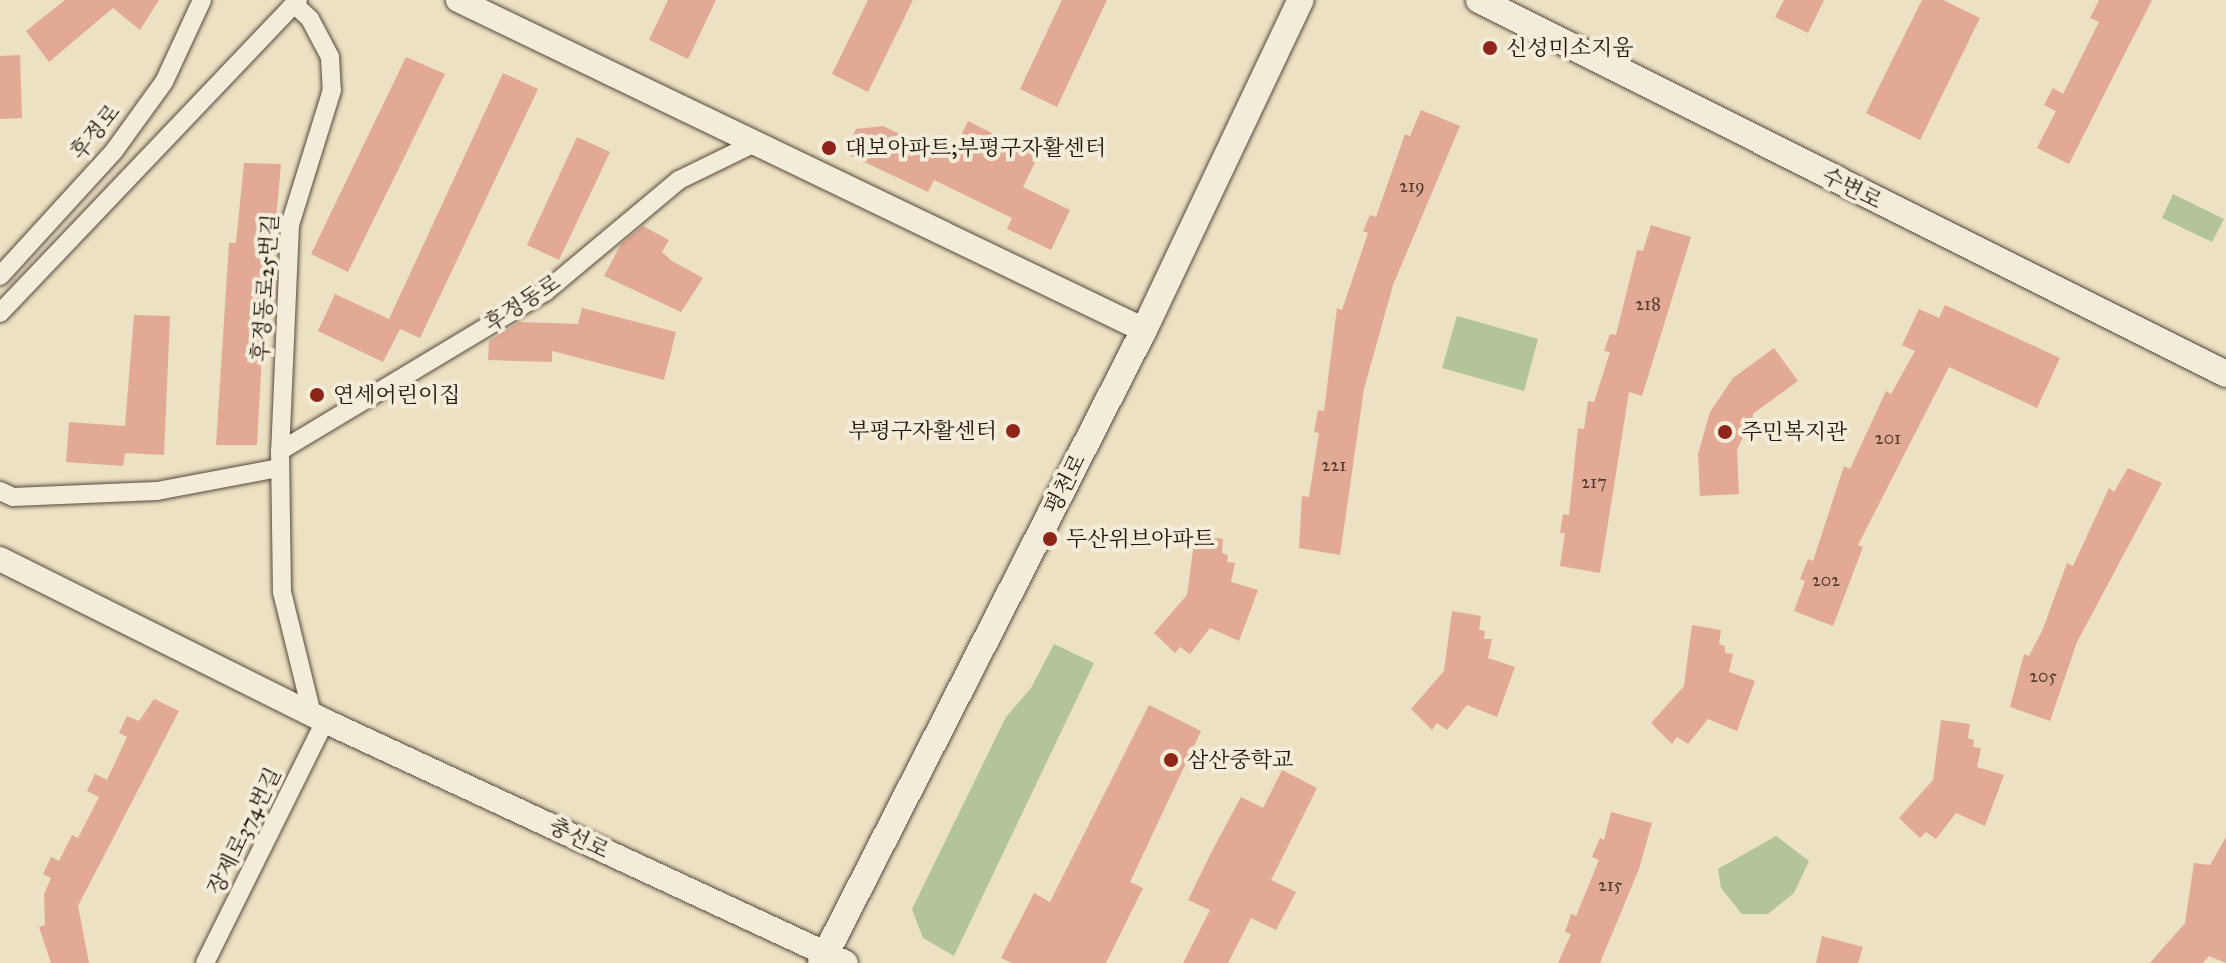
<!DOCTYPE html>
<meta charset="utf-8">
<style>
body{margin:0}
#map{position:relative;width:2226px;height:963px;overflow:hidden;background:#ece1c3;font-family:"IM FELL Great Primer","Noto Serif KR",serif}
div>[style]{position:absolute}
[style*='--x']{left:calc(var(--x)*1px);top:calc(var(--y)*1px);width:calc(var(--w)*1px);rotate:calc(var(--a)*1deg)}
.green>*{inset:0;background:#b2c498}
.building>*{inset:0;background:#e2aa95}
.roads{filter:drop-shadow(0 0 2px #544a3c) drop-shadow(0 0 2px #544a3c)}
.minor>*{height:18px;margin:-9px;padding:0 9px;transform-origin:9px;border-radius:9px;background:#f3ecd8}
.tertiary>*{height:24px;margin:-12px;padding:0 12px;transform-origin:12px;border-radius:12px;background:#f3ecd8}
.secondary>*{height:26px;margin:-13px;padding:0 13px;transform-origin:13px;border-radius:13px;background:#f3ecd8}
.dots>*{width:22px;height:22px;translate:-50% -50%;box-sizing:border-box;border:4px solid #f3ecd8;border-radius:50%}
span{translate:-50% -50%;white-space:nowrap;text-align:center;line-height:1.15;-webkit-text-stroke:8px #f3ecd8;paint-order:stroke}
.number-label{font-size:18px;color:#523c30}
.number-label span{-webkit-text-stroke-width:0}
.poi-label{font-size:22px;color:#22180f}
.left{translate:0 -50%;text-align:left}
.right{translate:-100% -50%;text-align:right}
.street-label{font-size:22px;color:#22180f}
</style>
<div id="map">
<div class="green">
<i style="clip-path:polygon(2173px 194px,2224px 219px,2212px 242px,2162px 218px)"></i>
<i style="clip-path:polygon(1457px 316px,1538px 339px,1524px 391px,1442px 368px)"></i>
<i style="clip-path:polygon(1054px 644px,1094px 663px,954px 956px,923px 938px,912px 909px,1006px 717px,1031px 688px)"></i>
<i style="clip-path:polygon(1776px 836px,1809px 861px,1794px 893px,1768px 914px,1742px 914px,1721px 888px,1718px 869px)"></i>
</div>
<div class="building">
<i style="clip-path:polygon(65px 0,159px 0,140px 30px,113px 8px,49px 62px,26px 31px)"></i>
<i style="clip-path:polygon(668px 0,716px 0,688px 59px,649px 40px)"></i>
<i style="clip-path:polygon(868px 0,913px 0,868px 92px,832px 74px)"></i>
<i style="clip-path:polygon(1062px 0,1107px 0,1057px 107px,1020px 89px)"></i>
<i style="clip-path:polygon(1784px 0,1824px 0,1808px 33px,1775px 17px)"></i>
<i style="clip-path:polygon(1922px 0,1943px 0,1980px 18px,1920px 140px,1866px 113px)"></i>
<i style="clip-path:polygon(2099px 0,2152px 0,2069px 164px,2037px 148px,2056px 111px,2044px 105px,2053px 88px,2063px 94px,2099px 22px,2090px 18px)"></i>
<i style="clip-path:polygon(20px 55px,22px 118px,0 119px,0 56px)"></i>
<i style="clip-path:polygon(406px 57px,445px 74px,348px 272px,311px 254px)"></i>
<i style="clip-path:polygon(503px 73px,538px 89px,420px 338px,400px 329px,383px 362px,318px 331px,335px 294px,389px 319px)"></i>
<i style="clip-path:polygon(1421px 110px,1460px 126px,1393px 285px,1364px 389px,1340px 555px,1299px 548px,1302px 496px,1309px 497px,1319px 433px,1314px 432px,1318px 410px,1324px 411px,1337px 308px,1342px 310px,1368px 233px,1363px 231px,1370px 215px,1376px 217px,1405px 134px,1410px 136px)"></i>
<i style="clip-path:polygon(968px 121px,1038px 156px,1023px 187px,1070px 210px,1051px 250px,1007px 229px,1012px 218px,934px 180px,928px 192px,845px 153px,856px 129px,883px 126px,928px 148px,931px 141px,953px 152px)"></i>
<i style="clip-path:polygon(577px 137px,610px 152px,559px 260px,527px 245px)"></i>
<i style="clip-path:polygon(244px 163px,281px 164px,274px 244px,268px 244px,257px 445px,216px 445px,229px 243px,236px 243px)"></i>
<i style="clip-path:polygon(1651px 225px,1691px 237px,1642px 396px,1629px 392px,1600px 573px,1560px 566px,1565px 533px,1560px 533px,1563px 514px,1569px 515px,1578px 428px,1584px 429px,1588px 401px,1594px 402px,1610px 352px,1604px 351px,1610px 334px,1616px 335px,1637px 250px,1643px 251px)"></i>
<i style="clip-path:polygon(643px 226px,669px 240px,662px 252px,672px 261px,703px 278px,681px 312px,604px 276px,621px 244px)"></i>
<i style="clip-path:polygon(1945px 305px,2060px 358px,2037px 408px,1949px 367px,1858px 545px,1863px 547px,1833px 626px,1794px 611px,1805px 581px,1800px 579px,1808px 559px,1813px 561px,1844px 466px,1850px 469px,1886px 391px,1891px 394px,1915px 351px,1902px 345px,1919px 309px,1939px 318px)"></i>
<i style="clip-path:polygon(582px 308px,676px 332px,664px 380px,552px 351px,552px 362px,488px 360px,489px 341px,519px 322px,578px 324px)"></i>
<i style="clip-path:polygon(134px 315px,170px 316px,164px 455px,125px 453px,123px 466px,66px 462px,69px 422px,125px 426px)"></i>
<i style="clip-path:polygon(1774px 348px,1798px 381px,1754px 413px,1737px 450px,1739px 494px,1700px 496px,1698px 454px,1710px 412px,1733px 378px)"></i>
<i style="clip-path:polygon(2128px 468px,2162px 483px,2077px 642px,2050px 721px,2010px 707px,2024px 654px,2029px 656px,2043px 629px,2067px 563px,2073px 566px,2109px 488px,2114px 492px)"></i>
<i style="clip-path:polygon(1195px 535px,1223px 539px,1222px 553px,1228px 555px,1227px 562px,1235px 563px,1231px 582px,1258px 590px,1239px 641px,1210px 628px,1190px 654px,1180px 647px,1175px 653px,1154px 633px,1187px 595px)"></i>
<i style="clip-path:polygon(1452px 611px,1481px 616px,1479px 630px,1485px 631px,1484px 639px,1492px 639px,1488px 658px,1515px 667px,1497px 717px,1467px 705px,1447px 730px,1437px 723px,1432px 730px,1411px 709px,1444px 671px)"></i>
<i style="clip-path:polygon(1692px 625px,1721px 630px,1719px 644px,1725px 646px,1725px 653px,1733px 654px,1729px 672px,1755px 681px,1737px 731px,1708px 719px,1688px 744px,1677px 737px,1672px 744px,1651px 723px,1684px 686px)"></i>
<i style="clip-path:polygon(154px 699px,179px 711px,78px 906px,89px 963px,51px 963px,39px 927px,45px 925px,44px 894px,51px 878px,43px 874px,51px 857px,59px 861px,72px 835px,78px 838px,99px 797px,87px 791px,95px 774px,107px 780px,127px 737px,119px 733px,127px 716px,139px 721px)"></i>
<i style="clip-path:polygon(1149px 705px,1201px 731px,1130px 882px,1143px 888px,1106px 963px,1012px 963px,1001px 958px,1034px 893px,1050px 902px)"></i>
<i style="clip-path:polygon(1941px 720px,1970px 724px,1968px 738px,1974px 740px,1973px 747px,1981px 748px,1977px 767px,2004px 775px,1985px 826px,1956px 813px,1936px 839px,1926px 832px,1920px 838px,1899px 818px,1933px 780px)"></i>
<i style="clip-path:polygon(1282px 770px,1317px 788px,1271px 880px,1296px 892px,1276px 930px,1251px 918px,1228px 963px,1183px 963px,1210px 910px,1188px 900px,1212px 851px,1241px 797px,1263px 808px)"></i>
<i style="clip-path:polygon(1611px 812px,1652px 823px,1639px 869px,1600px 963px,1558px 963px,1571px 934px,1565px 932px,1571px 914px,1576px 916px,1599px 860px,1592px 857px,1600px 838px,1604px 840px)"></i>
<i style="clip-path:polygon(2226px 837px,2226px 963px,2209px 956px,2203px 963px,2150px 963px,2185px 923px,2194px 863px,2210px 865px)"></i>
<i style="clip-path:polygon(1822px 936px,1863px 947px,1858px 963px,1816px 963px)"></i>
</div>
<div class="roads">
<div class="minor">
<i style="--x:294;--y:4;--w:22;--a:43"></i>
<i style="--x:310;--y:19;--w:43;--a:62.2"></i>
<i style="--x:330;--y:57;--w:33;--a:87"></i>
<i style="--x:332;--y:90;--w:141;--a:107.3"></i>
<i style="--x:290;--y:225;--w:226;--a:92.5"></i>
<i style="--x:280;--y:451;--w:141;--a:89.2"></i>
<i style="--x:282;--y:592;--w:126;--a:76.2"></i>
<i style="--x:0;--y:276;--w:169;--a:-47.6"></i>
<i style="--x:114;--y:151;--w:85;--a:-54.1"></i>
<i style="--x:164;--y:82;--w:90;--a:-65.1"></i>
<i style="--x:0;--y:313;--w:432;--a:-46.4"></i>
<i style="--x:280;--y:451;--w:309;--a:-31"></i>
<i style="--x:545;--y:292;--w:175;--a:-39.9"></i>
<i style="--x:679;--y:180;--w:85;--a:-26"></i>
<i style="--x:0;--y:491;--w:14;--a:25"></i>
<i style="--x:13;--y:497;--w:144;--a:-2.4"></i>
<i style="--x:157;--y:491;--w:124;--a:-10.7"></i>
<i style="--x:205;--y:963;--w:270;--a:-63.6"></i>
</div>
<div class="tertiary">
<i style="--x:458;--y:0;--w:761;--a:25.69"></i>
<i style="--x:0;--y:559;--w:363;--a:26.5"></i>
<i style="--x:325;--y:721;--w:574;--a:24.91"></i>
</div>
<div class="secondary">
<i style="--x:1479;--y:0;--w:835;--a:26.6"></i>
<i style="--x:821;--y:963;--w:711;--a:-62.97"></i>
<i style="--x:1144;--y:330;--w:365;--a:-64.6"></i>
</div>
</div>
<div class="dots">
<i style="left:1490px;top:48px;background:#8f2418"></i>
<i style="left:829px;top:148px;background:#8f2418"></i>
<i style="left:317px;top:395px;background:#8f2418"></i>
<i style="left:1013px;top:431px;background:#8f2418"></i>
<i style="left:1725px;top:432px;background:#8f2418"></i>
<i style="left:1050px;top:539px;background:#8f2418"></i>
<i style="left:1171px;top:760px;background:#8f2418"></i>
</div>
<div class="number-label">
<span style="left:1412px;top:186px">219</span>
<span style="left:1648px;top:304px">218</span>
<span style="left:1888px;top:438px">201</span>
<span style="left:1334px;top:465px">221</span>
<span style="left:1594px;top:482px">217</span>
<span style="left:1826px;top:580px">202</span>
<span style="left:2043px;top:676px">205</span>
<span style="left:1610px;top:885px">215</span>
</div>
<div class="poi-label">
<span class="left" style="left:1506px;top:48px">신성미소지움</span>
<span class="left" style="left:845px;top:148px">대보아파트;부평구자활센터</span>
<span class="left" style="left:333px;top:395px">연세어린이집</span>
<span class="right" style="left:997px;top:431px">부평구자활센터</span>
<span class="left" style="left:1741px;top:432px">주민복지관</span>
<span class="left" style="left:1066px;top:539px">두산위브아파트</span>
<span class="left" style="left:1187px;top:760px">삼산중학교</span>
</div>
<div class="street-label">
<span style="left:95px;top:132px;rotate:-51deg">후정로</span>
<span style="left:1852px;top:188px;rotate:27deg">수변로</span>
<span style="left:265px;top:288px;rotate:-86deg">후정동로25번길</span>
<span style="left:522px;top:303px;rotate:-33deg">후정동로</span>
<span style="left:1065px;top:484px;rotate:-63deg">평천로</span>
<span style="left:244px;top:831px;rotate:-64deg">장제로374번길</span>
<span style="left:579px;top:838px;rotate:26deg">충선로</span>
</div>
</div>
